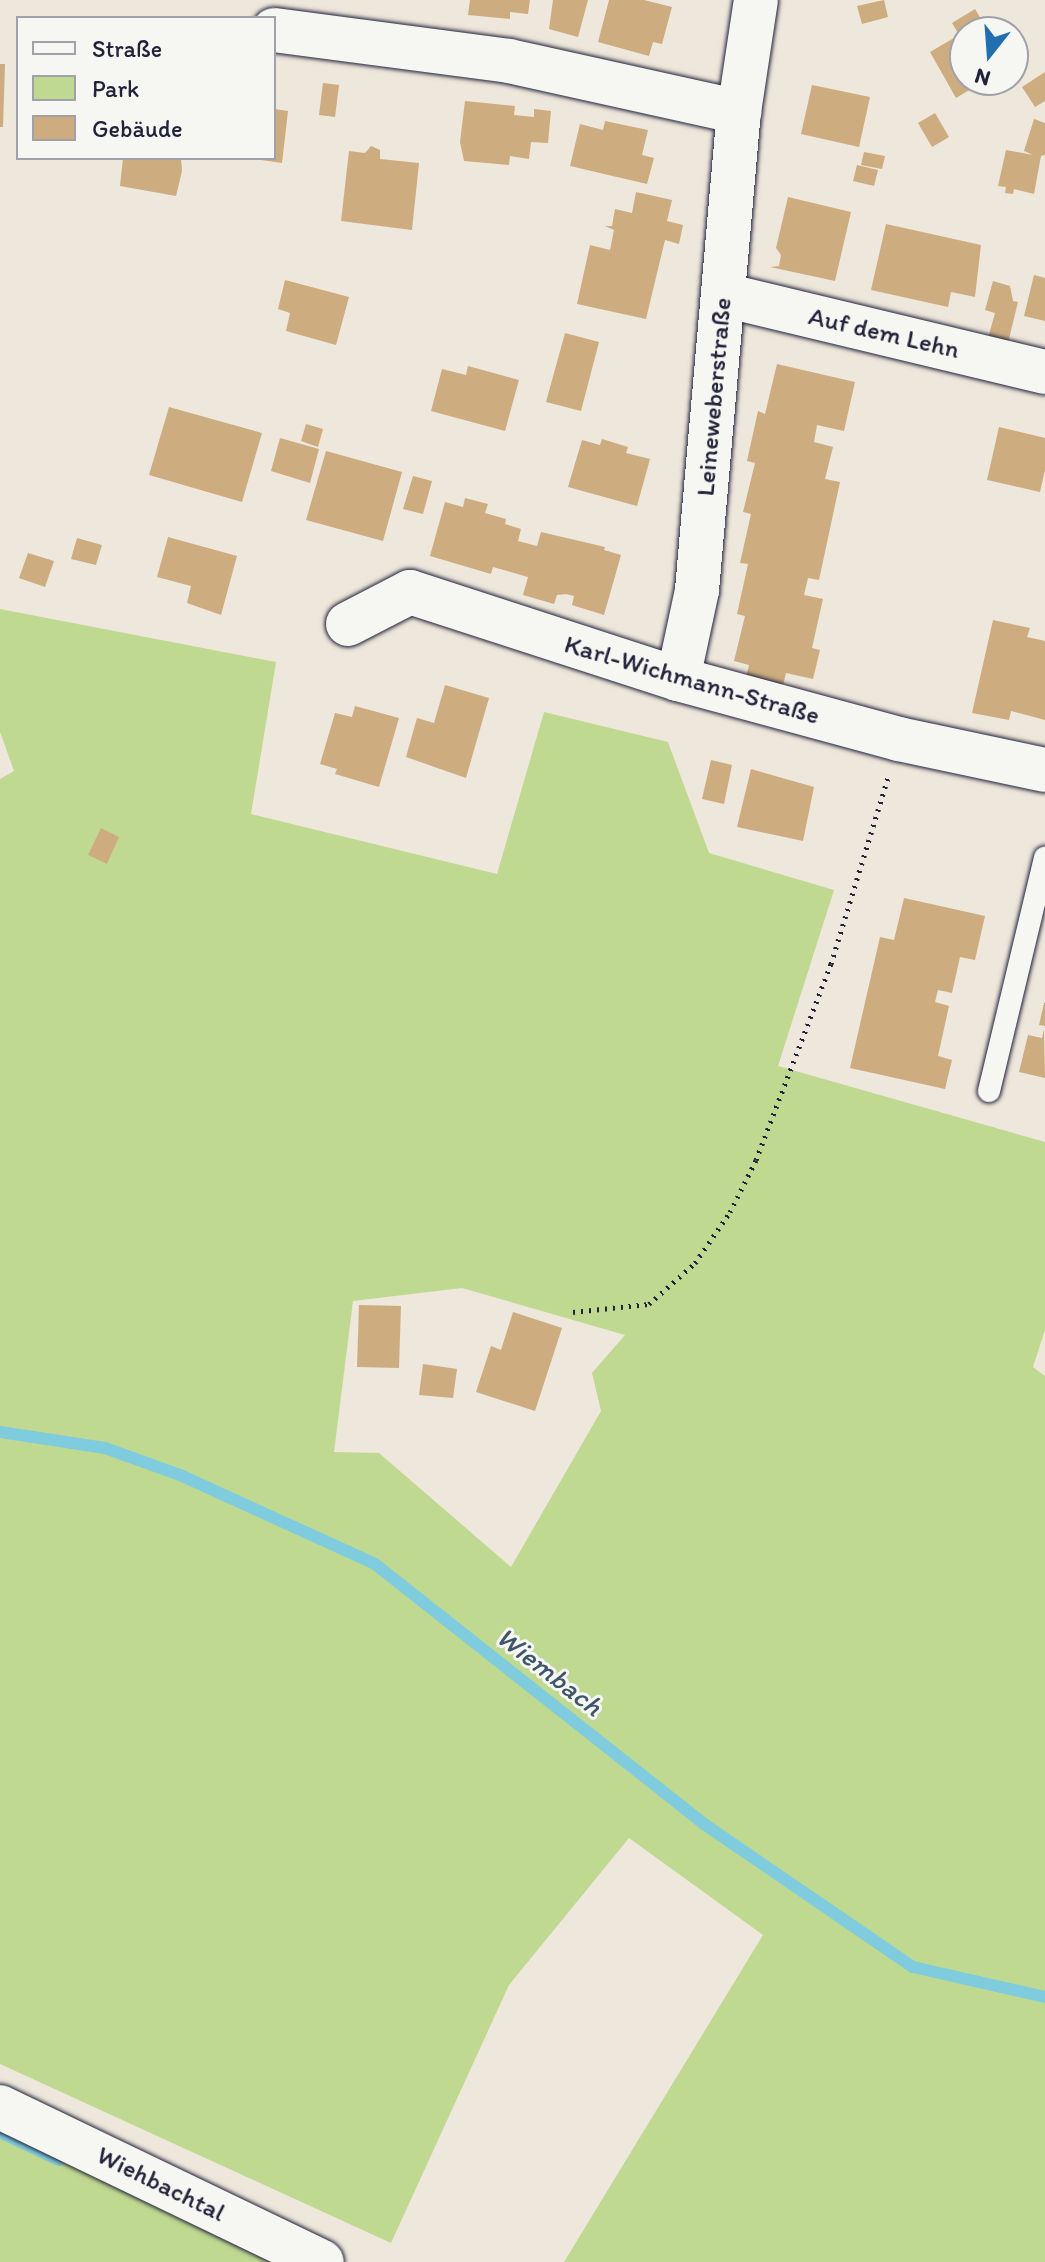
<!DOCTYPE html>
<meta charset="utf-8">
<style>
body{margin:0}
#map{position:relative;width:1045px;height:2262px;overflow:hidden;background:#eee7db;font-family:Itim,sans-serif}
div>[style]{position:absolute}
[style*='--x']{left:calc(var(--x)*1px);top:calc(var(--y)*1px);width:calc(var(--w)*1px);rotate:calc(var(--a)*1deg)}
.green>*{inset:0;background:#c0d990}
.stream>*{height:12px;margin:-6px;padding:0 6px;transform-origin:6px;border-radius:6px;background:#7fccde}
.building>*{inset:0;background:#cdac80}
.path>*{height:5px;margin-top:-2.5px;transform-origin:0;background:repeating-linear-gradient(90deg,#22223b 0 2px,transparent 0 8px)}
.roads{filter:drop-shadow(0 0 2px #22223b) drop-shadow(0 0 2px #22223b)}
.service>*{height:22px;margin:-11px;padding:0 11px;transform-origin:11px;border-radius:11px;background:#f6f6f2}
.minor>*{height:44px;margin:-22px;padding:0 22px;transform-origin:22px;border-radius:22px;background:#f6f6f2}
span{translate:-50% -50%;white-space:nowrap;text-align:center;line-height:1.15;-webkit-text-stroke:6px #f6f6f2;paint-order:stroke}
.street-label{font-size:26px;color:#22223b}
.water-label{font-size:28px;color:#3e556c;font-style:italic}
.legend{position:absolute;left:16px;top:16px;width:260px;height:144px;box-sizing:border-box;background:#f6f6f2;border:2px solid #a1a1a9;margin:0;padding:10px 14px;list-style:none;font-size:24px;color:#22223b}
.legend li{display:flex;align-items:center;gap:16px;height:40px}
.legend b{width:40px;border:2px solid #a1a1a9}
.north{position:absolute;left:949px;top:16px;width:80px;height:80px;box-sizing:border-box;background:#f6f6f2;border:2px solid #a1a1a9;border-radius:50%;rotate:197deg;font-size:22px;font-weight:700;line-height:32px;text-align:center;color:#22223b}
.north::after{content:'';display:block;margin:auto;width:28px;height:36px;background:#1f6fb2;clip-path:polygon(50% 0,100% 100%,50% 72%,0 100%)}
</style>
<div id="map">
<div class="green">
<i style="clip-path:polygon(evenodd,0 609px,276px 662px,251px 814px,497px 874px,544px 712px,668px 742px,709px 853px,834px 890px,778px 1066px,1045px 1142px,1045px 1330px,1033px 1367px,1045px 1376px,1045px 2262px,564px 2262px,763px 1935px,629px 1838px,509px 1985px,391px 2243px,0 2064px,0 779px,14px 771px,0 732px,0 609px,462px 1288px,625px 1335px,592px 1373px,601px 1411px,511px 1567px,379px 1453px,334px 1452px,353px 1301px,462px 1288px)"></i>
<i style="clip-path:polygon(0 2126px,290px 2262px,0 2262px)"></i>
</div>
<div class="stream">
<i style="--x:0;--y:1432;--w:106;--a:8.7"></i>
<i style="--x:105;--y:1448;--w:80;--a:19.8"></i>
<i style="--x:180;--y:1475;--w:214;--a:24.5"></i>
<i style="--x:375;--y:1564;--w:419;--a:38.3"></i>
<i style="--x:704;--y:1824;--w:253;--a:34.4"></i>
<i style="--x:913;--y:1967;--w:135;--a:12.8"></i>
<i style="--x:0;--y:2132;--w:65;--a:25.4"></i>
</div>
<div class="building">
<i style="clip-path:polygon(470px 0,530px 0,528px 14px,510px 12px,510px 19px,468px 15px)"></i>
<i style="clip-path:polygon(553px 0,588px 0,578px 37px,549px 29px)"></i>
<i style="clip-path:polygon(609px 0,644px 0,672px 7px,662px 44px,653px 42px,649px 56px,598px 42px)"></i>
<i style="clip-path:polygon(884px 0,888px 17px,862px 24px,857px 6px)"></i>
<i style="clip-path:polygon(975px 9px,989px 32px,965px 32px,965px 80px,986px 80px,956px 98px,930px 52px,959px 35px,952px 23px)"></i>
<i style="clip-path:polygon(0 64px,5px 64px,3px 127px,0 127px)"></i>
<i style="clip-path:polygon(1045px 72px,1045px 101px,1035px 107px,1022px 87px)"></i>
<i style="clip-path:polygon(323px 83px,339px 85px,335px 117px,319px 115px)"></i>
<i style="clip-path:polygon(812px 85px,870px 97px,859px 147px,801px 134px)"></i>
<i style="clip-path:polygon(465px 101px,515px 106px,514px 115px,534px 117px,534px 109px,551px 111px,548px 143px,531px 142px,529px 159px,510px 156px,509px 165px,464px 161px,460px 142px)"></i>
<i style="clip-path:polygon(274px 109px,288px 111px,282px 163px,261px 160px,274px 158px)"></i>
<i style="clip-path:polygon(935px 113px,949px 137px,932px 147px,918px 123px)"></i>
<i style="clip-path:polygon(1034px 119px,1045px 123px,1045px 155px,1041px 156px,1034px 194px,1014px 189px,1013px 194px,1005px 193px,1006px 187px,998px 186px,1006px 150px,1033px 155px,1024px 151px)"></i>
<i style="clip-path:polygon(605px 121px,648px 130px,642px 155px,654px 158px,647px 184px,570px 166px,580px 124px,603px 130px)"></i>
<i style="clip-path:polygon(371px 146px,380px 150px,380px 159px,419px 163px,412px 230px,341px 221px,349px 151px,365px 153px)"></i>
<i style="clip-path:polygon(864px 152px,885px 156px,882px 169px,861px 165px)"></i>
<i style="clip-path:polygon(123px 158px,181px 158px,182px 171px,176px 196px,120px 186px)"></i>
<i style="clip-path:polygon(857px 165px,878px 170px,874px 186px,853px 181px)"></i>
<i style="clip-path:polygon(636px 192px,672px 200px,667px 221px,683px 225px,679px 244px,665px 240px,646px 319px,577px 304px,590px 245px,610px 250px,614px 230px,605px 226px,612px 226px,615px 209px,632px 213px)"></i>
<i style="clip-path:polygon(788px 197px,851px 212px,835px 281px,770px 267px,779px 266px,781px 255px,776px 248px)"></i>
<i style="clip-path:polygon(886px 224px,981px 245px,975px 297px,951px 292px,948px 307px,871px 290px)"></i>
<i style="clip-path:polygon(1034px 275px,1045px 278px,1045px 321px,1024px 316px)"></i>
<i style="clip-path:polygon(285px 280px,349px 297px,336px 345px,286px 331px,290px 313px,278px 309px)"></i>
<i style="clip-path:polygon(993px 281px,1010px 286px,1013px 301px,1018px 302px,1008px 343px,988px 338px,995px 313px,985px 310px)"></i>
<i style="clip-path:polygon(565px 333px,599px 342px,581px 411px,546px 402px)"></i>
<i style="clip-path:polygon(777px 364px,855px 382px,844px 431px,817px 425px,814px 442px,833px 447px,825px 479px,840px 482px,819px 580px,808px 578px,804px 595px,823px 599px,812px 648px,820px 650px,813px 679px,786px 673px,782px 690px,745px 682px,749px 665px,734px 661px,745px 616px,737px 614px,748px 564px,740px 563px,751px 514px,743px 512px,755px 463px,747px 461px,758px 411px,765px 414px)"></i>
<i style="clip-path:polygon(468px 366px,519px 380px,505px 431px,431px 411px,442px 369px,466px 375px)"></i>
<i style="clip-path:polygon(169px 407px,262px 433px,242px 502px,149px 475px)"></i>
<i style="clip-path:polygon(306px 424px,323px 429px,318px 447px,301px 441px)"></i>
<i style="clip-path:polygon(999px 427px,1045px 438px,1045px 470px,1040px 492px,987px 480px)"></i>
<i style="clip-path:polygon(280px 438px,319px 449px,310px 483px,271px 471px)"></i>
<i style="clip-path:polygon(602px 439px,628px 447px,626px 453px,650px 459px,637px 506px,568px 487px,582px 440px,600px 445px)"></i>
<i style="clip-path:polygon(326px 451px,402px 472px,383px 541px,306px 520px)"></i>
<i style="clip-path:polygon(413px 476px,432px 481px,423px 514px,403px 509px)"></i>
<i style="clip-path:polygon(465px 498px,488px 504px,485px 513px,506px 519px,505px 524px,521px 529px,518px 541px,537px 546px,541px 532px,605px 547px,604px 550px,621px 555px,604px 615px,572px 605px,574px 596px,566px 594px,557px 595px,554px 604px,523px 595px,528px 577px,493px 567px,491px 574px,430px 556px,445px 502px,463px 507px)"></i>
<i style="clip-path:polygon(168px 537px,237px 556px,221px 615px,187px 603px,191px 586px,157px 577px)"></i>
<i style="clip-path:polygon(77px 538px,102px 545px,96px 565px,71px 559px)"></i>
<i style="clip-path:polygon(28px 553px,54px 561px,45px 587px,19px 578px)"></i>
<i style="clip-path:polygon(993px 620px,1030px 628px,1027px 637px,1045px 641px,1045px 720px,1011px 711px,1009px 720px,972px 713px)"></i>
<i style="clip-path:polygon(445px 685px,489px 698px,466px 778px,406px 757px,417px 718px,434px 723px)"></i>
<i style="clip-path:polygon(355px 706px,399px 718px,379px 787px,335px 774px,337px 769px,320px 764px,335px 713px,352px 717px)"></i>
<i style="clip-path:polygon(711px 760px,732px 765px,724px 804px,702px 799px)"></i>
<i style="clip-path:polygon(751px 769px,814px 787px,803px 841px,737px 827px)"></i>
<i style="clip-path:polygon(101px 828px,119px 837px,107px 864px,88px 855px)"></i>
<i style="clip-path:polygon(904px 898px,985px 916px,975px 960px,960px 957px,952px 993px,938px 990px,935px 1002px,949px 1006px,938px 1056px,952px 1060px,945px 1089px,850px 1068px,880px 937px,894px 940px)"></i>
<i style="clip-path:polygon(1044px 1003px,1045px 1003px,1045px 1026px,1039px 1025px)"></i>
<i style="clip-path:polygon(1044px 1029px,1045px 1078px,1019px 1072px,1028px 1035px,1042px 1038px)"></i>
<i style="clip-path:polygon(359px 1305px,401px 1306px,399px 1368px,357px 1367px)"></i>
<i style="clip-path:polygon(513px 1312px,562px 1328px,535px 1411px,476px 1392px,491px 1346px,501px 1350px)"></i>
<i style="clip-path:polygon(423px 1364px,457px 1369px,453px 1398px,419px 1395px)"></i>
</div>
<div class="path">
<i style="--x:573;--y:1312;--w:76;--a:-6"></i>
<i style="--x:649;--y:1304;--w:62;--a:-41.7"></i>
<i style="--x:695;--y:1263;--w:62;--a:-55.5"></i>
<i style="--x:730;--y:1212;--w:58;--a:-63.4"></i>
<i style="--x:756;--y:1160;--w:210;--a:-69.1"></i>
<i style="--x:831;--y:964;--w:195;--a:-73"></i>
</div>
<div class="roads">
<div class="service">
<i style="--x:989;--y:1091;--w:240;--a:-76.5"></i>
</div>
<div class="minor">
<i style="--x:274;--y:30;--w:237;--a:7.5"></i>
<i style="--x:509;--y:61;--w:236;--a:12.5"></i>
<i style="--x:724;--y:295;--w:330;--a:13.5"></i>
<i style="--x:348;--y:624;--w:70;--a:-27.3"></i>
<i style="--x:410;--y:592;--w:282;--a:18"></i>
<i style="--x:678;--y:679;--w:229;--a:15.2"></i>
<i style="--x:899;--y:739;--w:149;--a:12"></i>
<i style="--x:678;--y:679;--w:91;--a:-77.9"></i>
<i style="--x:697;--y:590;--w:480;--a:-85"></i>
<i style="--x:739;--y:112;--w:113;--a:-81.4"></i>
<i style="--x:0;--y:2107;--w:357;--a:25.7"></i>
</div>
</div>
<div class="street-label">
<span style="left:884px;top:333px;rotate:13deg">Auf dem Lehn</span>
<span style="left:714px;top:397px;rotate:-85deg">Leineweberstraße</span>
<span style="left:692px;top:680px;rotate:16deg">Karl-Wichmann-Straße</span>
<span style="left:161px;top:2184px;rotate:26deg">Wiehbachtal</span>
</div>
<div class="water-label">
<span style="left:550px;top:1671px;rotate:38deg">Wiembach</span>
</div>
<ul class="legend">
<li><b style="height:10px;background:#f6f6f2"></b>Straße</li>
<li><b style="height:22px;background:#c0d990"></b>Park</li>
<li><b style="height:22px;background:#cdac80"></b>Gebäude</li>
</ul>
<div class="north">N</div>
</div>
